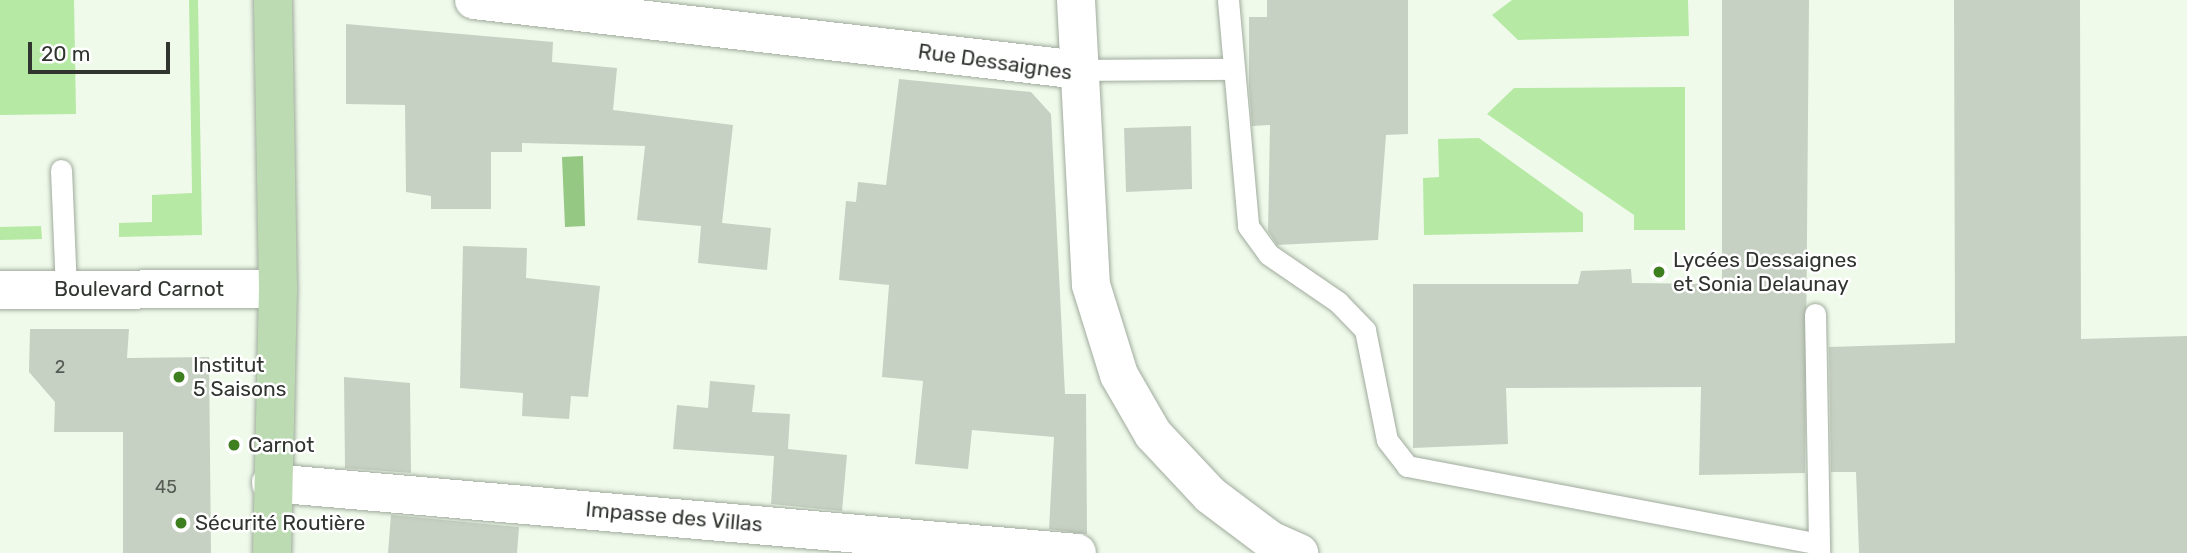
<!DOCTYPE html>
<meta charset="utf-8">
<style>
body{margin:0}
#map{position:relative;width:2187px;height:553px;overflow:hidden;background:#effaeb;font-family:Rubik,sans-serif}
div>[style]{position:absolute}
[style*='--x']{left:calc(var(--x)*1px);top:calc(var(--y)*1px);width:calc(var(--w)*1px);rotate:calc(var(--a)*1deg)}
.green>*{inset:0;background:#b6e9a4}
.water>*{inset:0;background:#95c883}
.building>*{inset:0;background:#c7d1c3}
.roads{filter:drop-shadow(0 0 2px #a0ab9d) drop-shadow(0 0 2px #a0ab9d)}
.service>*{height:21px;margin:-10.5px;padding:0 10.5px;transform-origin:10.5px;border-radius:10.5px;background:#fff}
.minor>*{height:38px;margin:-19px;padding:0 19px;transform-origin:19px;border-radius:19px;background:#fff}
.primary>*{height:38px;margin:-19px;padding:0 19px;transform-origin:19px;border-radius:19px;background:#bddbb3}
.dots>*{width:19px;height:19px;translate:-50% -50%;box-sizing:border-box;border:4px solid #fff;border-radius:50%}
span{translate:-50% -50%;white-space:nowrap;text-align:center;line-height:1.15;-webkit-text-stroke:5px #fff;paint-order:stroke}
.number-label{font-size:18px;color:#565c55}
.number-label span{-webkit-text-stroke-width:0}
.street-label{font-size:21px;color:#313530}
.poi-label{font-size:21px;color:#313530}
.left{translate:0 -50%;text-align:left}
.scale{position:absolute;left:28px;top:42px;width:142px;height:32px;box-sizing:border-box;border:4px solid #313530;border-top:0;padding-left:9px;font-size:21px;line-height:24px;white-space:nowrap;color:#313530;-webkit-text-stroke:5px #fff;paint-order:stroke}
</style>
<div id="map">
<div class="green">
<i style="clip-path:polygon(0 0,74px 0,76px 114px,0 115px)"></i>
<i style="clip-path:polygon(189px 0,198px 0,202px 235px,119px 237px,119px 223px,152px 222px,152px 195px,192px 193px)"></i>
<i style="clip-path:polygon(1512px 0,1688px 0,1689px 36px,1518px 40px,1492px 15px)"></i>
<i style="clip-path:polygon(1685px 87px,1685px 230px,1634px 230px,1634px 215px,1487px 114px,1514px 88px)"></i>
<i style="clip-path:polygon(1479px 138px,1583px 213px,1583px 232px,1424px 235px,1423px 178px,1439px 177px,1438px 139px)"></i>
<i style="clip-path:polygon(41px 226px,42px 239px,0 240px,0 227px)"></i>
</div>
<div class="water">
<i style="clip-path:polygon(583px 156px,585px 226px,565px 227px,562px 157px)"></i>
</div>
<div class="building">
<i style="clip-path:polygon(1267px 0,1408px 0,1408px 134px,1386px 135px,1378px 240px,1277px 245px,1268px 231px,1270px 125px,1252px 126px,1249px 87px,1249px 17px,1267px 17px)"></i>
<i style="clip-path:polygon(1722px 0,1809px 0,1805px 473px,1699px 475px,1701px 387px,1506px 388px,1508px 444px,1413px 448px,1413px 284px,1578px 284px,1581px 271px,1631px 269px,1632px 283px,1722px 284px)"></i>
<i style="clip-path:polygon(1954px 0,2080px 0,2081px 339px,2187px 336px,2187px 553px,1859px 553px,1856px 472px,1831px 472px,1829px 347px,1955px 343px)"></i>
<i style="clip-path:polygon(346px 24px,553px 42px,552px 62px,617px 68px,613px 110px,733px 125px,722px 223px,771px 228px,767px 270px,698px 263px,701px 226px,637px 220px,645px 146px,522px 143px,522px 152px,491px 152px,491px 209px,431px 209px,431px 196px,406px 192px,405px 105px,346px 104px)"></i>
<i style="clip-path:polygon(899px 79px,1031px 92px,1051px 114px,1065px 394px,1086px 394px,1087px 534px,1049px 529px,1054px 437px,972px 430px,968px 469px,915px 464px,923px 381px,882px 377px,889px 285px,839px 280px,846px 201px,856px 202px,858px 182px,886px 185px)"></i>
<i style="clip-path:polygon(1191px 126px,1192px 189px,1126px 192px,1124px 128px)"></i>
<i style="clip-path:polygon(463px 246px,527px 248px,526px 278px,600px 286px,588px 397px,571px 396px,569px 419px,522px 416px,523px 393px,460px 388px)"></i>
<i style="clip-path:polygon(30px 329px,129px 329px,127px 358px,209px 357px,211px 553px,123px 553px,123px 432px,54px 432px,55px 402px,29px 372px)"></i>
<i style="clip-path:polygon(344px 377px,410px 383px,411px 473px,345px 468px)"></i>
<i style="clip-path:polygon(710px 381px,755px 385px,752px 412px,790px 414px,788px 449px,847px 455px,842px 511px,771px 504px,774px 456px,673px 449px,677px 405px,708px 408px)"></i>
<i style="clip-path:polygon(391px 515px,519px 527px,517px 553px,388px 553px)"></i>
</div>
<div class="roads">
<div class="service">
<i style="--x:1228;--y:0;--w:227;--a:84.9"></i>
<i style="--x:1248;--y:226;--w:34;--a:54"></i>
<i style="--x:1268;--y:254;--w:85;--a:34.4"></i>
<i style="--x:1338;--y:302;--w:39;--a:46"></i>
<i style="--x:1365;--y:330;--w:112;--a:78.7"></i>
<i style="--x:1387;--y:440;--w:33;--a:52"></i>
<i style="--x:1407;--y:466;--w:419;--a:10.7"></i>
<i style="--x:1080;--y:70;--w:152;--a:-0.4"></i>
<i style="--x:61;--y:170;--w:119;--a:87.6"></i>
<i style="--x:1815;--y:314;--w:239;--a:89"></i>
</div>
<div class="minor">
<i style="--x:474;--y:0;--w:610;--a:6.59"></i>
<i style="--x:1076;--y:0;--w:285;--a:87"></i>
<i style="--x:1091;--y:285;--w:94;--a:72.7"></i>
<i style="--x:1119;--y:375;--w:68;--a:60"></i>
<i style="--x:1153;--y:434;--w:83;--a:46.9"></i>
<i style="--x:1210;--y:495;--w:75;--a:36.9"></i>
<i style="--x:1270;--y:540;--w:32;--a:24"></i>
<i style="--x:0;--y:290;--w:278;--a:-0.2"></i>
<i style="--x:271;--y:483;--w:809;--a:4.96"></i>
</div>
<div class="primary">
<i style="--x:272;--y:553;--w:264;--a:-88.7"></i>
<i style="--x:278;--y:289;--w:289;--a:-91"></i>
</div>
</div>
<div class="dots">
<i style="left:1659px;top:272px;background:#3e7f20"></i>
<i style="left:179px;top:377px;background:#3e7f20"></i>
<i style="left:234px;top:445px;background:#3e7f20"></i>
<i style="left:181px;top:523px;background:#3e7f20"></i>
</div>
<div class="number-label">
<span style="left:60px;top:367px">2</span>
<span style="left:166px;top:487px">45</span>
</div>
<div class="street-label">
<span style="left:995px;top:62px;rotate:8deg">Rue Dessaignes</span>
<span style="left:139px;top:289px">Boulevard Carnot</span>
<span style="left:674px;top:517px;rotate:5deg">Impasse des Villas</span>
</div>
<div class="poi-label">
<span class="left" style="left:1673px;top:272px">Lycées Dessaignes<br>et Sonia Delaunay</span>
<span class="left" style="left:193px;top:377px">Institut<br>5 Saisons</span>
<span class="left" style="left:248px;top:445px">Carnot</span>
<span class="left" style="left:195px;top:523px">Sécurité Routière</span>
</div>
<div class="scale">20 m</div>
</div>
